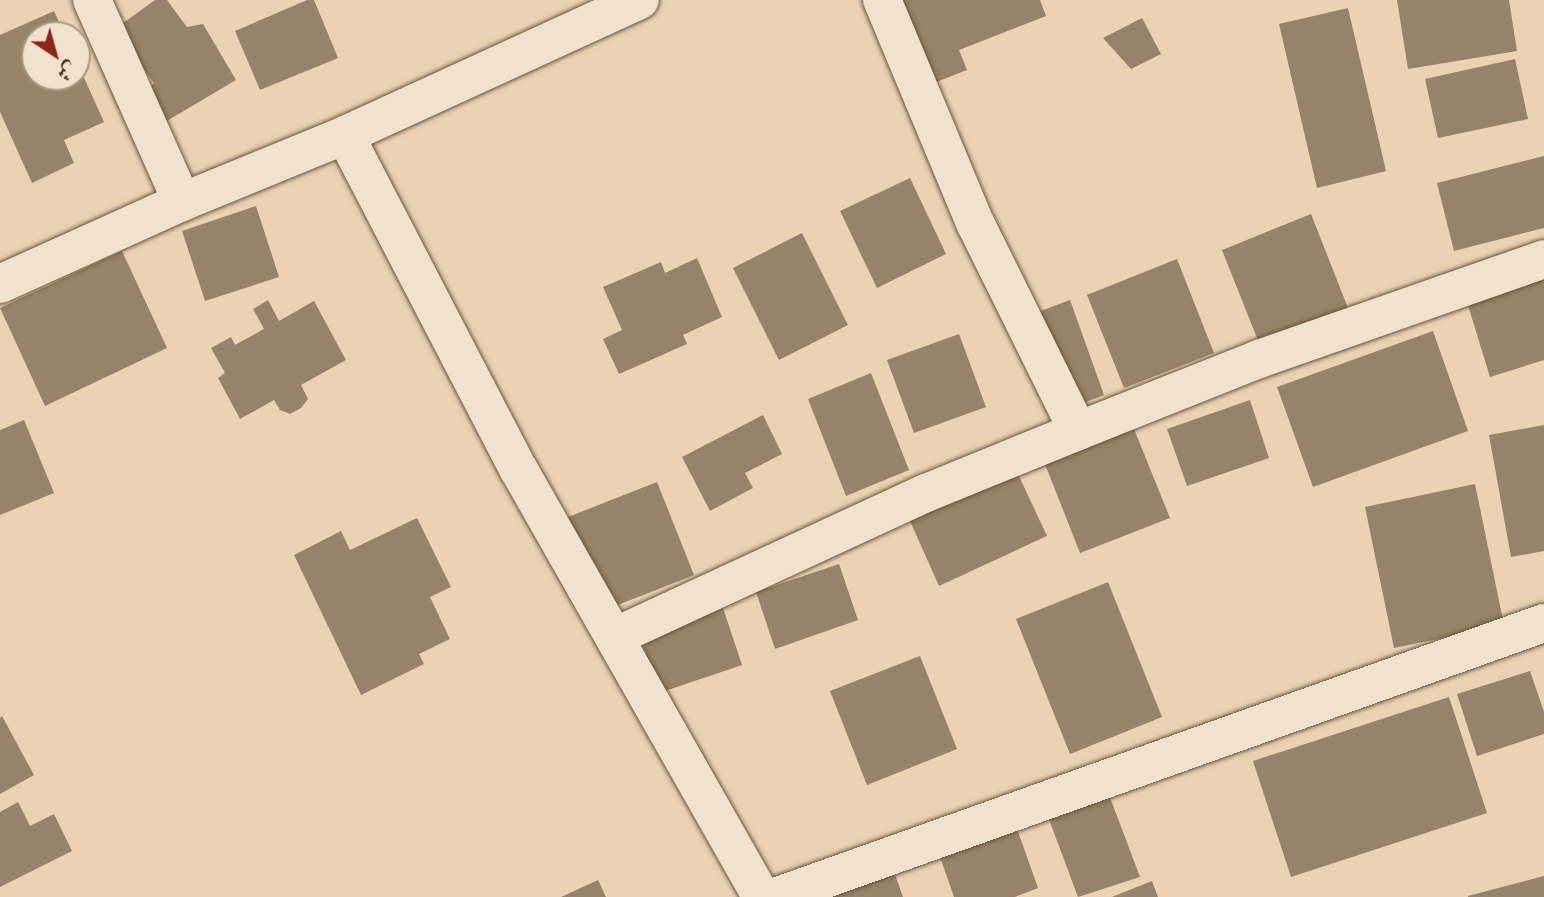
<!DOCTYPE html>
<meta charset="utf-8">
<style>
body{margin:0}
#map{position:relative;width:1544px;height:897px;overflow:hidden;background:#ead2b2;font-family:Alegreya,Amiri,serif}
div>[style]{position:absolute}
[style*='--x']{left:calc(var(--x)*1px);top:calc(var(--y)*1px);width:calc(var(--w)*1px);rotate:calc(var(--a)*1deg)}
.building>*{inset:0;background:#978369}
.roads{filter:drop-shadow(0 0 2px #68563f) drop-shadow(0 0 2px #68563f)}
.minor>*{height:38px;margin:-19px;padding:0 19px;transform-origin:19px;border-radius:19px;background:#f1e2cd}
span{translate:-50% -50%;white-space:nowrap;text-align:center;line-height:1.15;-webkit-text-stroke:7px #f1e2cd;paint-order:stroke}
.north{position:absolute;left:21px;top:21px;width:70px;height:70px;box-sizing:border-box;background:#f1e2cd;border:2px solid #a99a85;border-radius:50%;rotate:144deg;font-size:19px;font-weight:700;line-height:28px;text-align:center;color:#3d2d19}
.north::after{content:'';display:block;margin:auto;width:24px;height:32px;background:#8f2418;clip-path:polygon(50% 0,100% 100%,50% 72%,0 100%)}
</style>
<div id="map">
<div class="building">
<i style="clip-path:polygon(155px 0,167px 0,187px 27px,203px 24px,236px 80px,160px 125px,142px 96px,154px 83px,115px 29px)"></i>
<i style="clip-path:polygon(307px 0,314px 0,338px 58px,260px 90px,235px 31px)"></i>
<i style="clip-path:polygon(899px 0,1040px 0,1046px 16px,959px 50px,967px 70px,931px 84px)"></i>
<i style="clip-path:polygon(1397px 0,1509px 0,1517px 51px,1408px 69px)"></i>
<i style="clip-path:polygon(1348px 8px,1386px 171px,1317px 188px,1279px 24px)"></i>
<i style="clip-path:polygon(54px 11px,65px 35px,35px 35px,35px 77px,77px 77px,77px 62px,104px 122px,64px 140px,74px 163px,32px 183px,0 112px,0 35px)"></i>
<i style="clip-path:polygon(1142px 18px,1161px 54px,1131px 69px,1103px 38px)"></i>
<i style="clip-path:polygon(1515px 59px,1528px 119px,1438px 138px,1425px 79px)"></i>
<i style="clip-path:polygon(1544px 156px,1544px 228px,1454px 251px,1437px 183px)"></i>
<i style="clip-path:polygon(910px 178px,946px 254px,877px 288px,840px 211px)"></i>
<i style="clip-path:polygon(256px 206px,279px 277px,205px 301px,182px 231px)"></i>
<i style="clip-path:polygon(1311px 214px,1348px 308px,1259px 343px,1222px 250px)"></i>
<i style="clip-path:polygon(802px 233px,848px 325px,779px 360px,733px 268px)"></i>
<i style="clip-path:polygon(122px 251px,167px 348px,45px 406px,0 308px)"></i>
<i style="clip-path:polygon(697px 258px,722px 317px,683px 335px,687px 344px,619px 374px,603px 339px,622px 330px,603px 287px,661px 262px,665px 273px)"></i>
<i style="clip-path:polygon(1177px 259px,1214px 353px,1124px 388px,1087px 295px)"></i>
<i style="clip-path:polygon(1544px 278px,1544px 360px,1490px 377px,1467px 302px)"></i>
<i style="clip-path:polygon(268px 300px,279px 321px,314px 301px,346px 360px,301px 385px,308px 399px,301px 408px,290px 414px,280px 410px,274px 400px,240px 419px,218px 378px,225px 373px,211px 348px,231px 337px,235px 345px,264px 329px,253px 309px)"></i>
<i style="clip-path:polygon(1070px 300px,1104px 395px,1073px 407px,1038px 312px)"></i>
<i style="clip-path:polygon(1433px 331px,1468px 431px,1313px 487px,1277px 387px)"></i>
<i style="clip-path:polygon(959px 334px,986px 407px,914px 433px,887px 360px)"></i>
<i style="clip-path:polygon(871px 373px,909px 470px,846px 496px,808px 399px)"></i>
<i style="clip-path:polygon(1250px 400px,1269px 458px,1187px 486px,1167px 429px)"></i>
<i style="clip-path:polygon(763px 415px,782px 454px,745px 473px,753px 488px,710px 511px,682px 457px)"></i>
<i style="clip-path:polygon(24px 420px,54px 493px,0 515px,0 430px)"></i>
<i style="clip-path:polygon(1132px 424px,1170px 518px,1080px 553px,1043px 459px)"></i>
<i style="clip-path:polygon(1544px 425px,1544px 551px,1511px 557px,1489px 435px)"></i>
<i style="clip-path:polygon(1017px 472px,1047px 536px,939px 586px,910px 521px)"></i>
<i style="clip-path:polygon(657px 482px,694px 575px,605px 610px,568px 517px)"></i>
<i style="clip-path:polygon(1475px 484px,1504px 625px,1394px 648px,1365px 507px)"></i>
<i style="clip-path:polygon(417px 518px,451px 587px,430px 597px,450px 639px,419px 654px,424px 664px,361px 695px,294px 555px,341px 531px,350px 550px)"></i>
<i style="clip-path:polygon(839px 564px,858px 620px,775px 649px,756px 592px)"></i>
<i style="clip-path:polygon(1108px 582px,1162px 717px,1070px 754px,1016px 619px)"></i>
<i style="clip-path:polygon(723px 608px,742px 665px,659px 693px,640px 636px)"></i>
<i style="clip-path:polygon(920px 656px,957px 749px,867px 785px,830px 691px)"></i>
<i style="clip-path:polygon(1530px 671px,1544px 712px,1544px 734px,1477px 756px,1457px 694px)"></i>
<i style="clip-path:polygon(1449px 697px,1487px 813px,1291px 877px,1253px 761px)"></i>
<i style="clip-path:polygon(2px 716px,34px 775px,0 794px,0 718px)"></i>
<i style="clip-path:polygon(1108px 792px,1140px 877px,1078px 897px,1047px 814px)"></i>
<i style="clip-path:polygon(18px 802px,30px 826px,54px 814px,72px 851px,0 887px,0 812px)"></i>
<i style="clip-path:polygon(1016px 826px,1038px 888px,1015px 897px,954px 897px,939px 854px)"></i>
<i style="clip-path:polygon(892px 866px,903px 897px,806px 897px)"></i>
<i style="clip-path:polygon(1544px 876px,1544px 897px,1468px 897px,1468px 896px)"></i>
<i style="clip-path:polygon(598px 880px,606px 897px,561px 897px)"></i>
<i style="clip-path:polygon(1152px 881px,1158px 897px,1112px 897px)"></i>
</div>
<div class="roads">
<div class="minor">
<i style="--x:92;--y:0;--w:221;--a:66"></i>
<i style="--x:345;--y:135;--w:377;--a:62.6"></i>
<i style="--x:519;--y:470;--w:491;--a:60.4"></i>
<i style="--x:0;--y:284;--w:200;--a:-24.3"></i>
<i style="--x:182;--y:202;--w:176;--a:-22.3"></i>
<i style="--x:345;--y:135;--w:324;--a:-24.6"></i>
<i style="--x:1078;--y:431;--w:195;--a:-21.7"></i>
<i style="--x:1259;--y:359;--w:302;--a:-19.3"></i>
<i style="--x:614;--y:637;--w:344;--a:-24.8"></i>
<i style="--x:926;--y:493;--w:164;--a:-22.2"></i>
<i style="--x:1078;--y:431;--w:232;--a:-116.3"></i>
<i style="--x:975;--y:223;--w:242;--a:-112.6"></i>
<i style="--x:775;--y:897;--w:816;--a:-19.61"></i>
</div>
</div>
<div class="north">ش</div>
</div>
